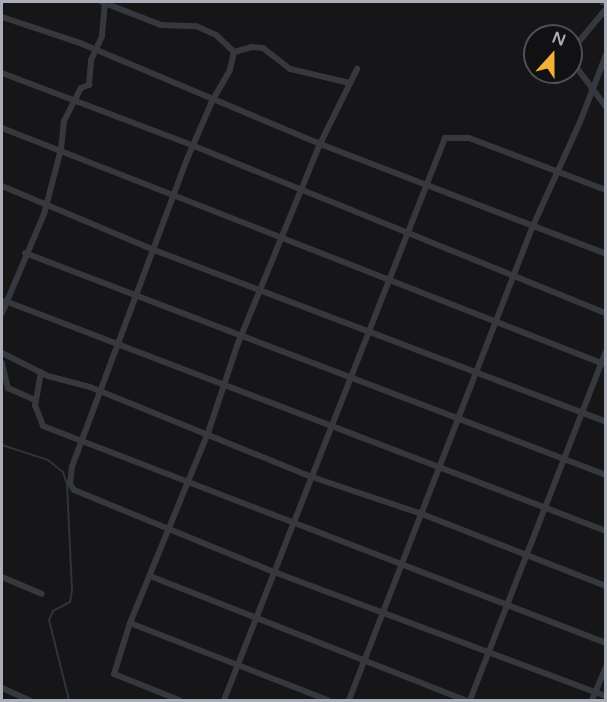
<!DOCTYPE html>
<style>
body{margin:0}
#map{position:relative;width:607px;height:702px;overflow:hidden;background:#161618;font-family:"Varela Round",sans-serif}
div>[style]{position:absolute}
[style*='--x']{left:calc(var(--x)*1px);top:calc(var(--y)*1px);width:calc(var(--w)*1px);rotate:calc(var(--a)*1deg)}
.stream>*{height:2px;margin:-1px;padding:0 1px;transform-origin:1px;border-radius:1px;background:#2c353c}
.minor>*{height:6px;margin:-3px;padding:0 3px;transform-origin:3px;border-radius:3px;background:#37383d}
span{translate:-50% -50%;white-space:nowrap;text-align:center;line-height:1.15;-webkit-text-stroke:4.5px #111113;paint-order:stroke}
.frame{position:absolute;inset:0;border:3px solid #a8adb8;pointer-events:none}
.north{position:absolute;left:523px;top:24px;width:60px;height:60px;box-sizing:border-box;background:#111113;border:2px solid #4d4f55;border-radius:50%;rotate:21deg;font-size:16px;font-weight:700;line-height:24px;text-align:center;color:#a8adb8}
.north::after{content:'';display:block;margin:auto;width:21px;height:27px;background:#f2b134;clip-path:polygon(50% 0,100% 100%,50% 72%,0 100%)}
</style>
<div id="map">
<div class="stream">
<i style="--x:2;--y:445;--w:48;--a:18.1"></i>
<i style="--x:48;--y:460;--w:19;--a:39"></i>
<i style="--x:63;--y:472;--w:13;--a:72"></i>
<i style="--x:67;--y:484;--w:106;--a:87.3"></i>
<i style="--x:72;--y:590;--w:12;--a:99"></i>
<i style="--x:70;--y:602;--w:19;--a:152"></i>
<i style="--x:53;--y:611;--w:10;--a:114"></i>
<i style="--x:49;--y:620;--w:82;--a:76"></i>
</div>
<div class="minor">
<i style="--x:102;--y:2;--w:63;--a:21.3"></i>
<i style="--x:161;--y:25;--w:35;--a:2"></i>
<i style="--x:196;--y:26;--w:22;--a:24"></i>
<i style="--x:216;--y:35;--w:25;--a:43"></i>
<i style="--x:602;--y:2;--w:4;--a:14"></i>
<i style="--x:2;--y:17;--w:82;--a:18.4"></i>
<i style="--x:80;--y:43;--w:260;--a:22.8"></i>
<i style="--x:320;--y:144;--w:306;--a:21"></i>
<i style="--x:571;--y:51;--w:55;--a:-50.2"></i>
<i style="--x:571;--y:60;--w:59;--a:53.3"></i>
<i style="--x:2;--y:73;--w:205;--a:20.8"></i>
<i style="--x:194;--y:146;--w:445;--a:22.1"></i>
<i style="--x:350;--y:83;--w:62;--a:-166.9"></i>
<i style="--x:290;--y:69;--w:34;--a:-142"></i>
<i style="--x:263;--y:48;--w:11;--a:-175"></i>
<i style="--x:252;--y:47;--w:19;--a:164"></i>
<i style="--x:234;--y:52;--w:18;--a:103"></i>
<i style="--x:230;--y:70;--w:34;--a:120"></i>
<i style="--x:213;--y:99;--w:65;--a:113.4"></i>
<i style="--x:187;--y:159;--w:329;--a:110.5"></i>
<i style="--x:72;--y:467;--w:17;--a:97"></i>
<i style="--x:70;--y:484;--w:7;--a:56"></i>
<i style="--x:74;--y:490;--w:216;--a:22.3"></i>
<i style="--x:274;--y:572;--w:354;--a:20.5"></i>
<i style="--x:2;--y:128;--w:649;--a:21.42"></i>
<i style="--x:2;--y:186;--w:165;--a:22.8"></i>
<i style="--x:154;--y:250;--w:484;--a:20.8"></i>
<i style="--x:25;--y:253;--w:622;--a:20.91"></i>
<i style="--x:5;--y:301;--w:644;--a:20.94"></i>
<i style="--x:2;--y:313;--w:108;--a:-67"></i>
<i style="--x:44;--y:214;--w:67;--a:-75.3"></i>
<i style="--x:61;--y:149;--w:28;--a:-84"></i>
<i style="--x:64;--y:121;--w:37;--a:-63"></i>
<i style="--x:81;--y:88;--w:9;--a:-21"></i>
<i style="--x:89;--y:85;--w:25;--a:-85"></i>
<i style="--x:91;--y:60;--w:26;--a:-65"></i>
<i style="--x:102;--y:36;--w:34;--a:-85"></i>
<i style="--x:2;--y:353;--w:51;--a:26.6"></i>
<i style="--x:48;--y:376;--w:43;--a:14.7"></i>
<i style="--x:90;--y:387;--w:236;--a:22.1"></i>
<i style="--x:309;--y:476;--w:119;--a:18.6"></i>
<i style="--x:422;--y:514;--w:198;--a:21.4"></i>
<i style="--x:2;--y:363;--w:26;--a:77"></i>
<i style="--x:8;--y:388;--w:30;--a:24"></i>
<i style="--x:41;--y:372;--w:34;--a:100"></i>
<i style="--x:35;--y:405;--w:22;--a:69"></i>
<i style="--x:43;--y:426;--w:603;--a:21.08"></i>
<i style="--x:150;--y:576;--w:339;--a:21.5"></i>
<i style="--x:2;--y:577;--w:43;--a:23"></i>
<i style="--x:130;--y:623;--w:212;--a:21.3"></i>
<i style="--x:2;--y:688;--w:30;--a:24"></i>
<i style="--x:179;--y:700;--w:70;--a:-158.2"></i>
<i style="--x:114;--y:674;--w:53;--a:-72.6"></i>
<i style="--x:130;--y:623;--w:205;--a:-67.7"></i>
<i style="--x:208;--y:433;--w:92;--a:-71.6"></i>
<i style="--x:237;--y:346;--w:218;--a:-67.7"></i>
<i style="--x:320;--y:144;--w:84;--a:-63.7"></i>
<i style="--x:224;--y:700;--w:604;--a:-68.53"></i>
<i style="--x:445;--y:138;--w:24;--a:0"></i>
<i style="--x:469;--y:138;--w:147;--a:20.8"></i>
<i style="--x:349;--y:700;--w:506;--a:-68.81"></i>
<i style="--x:532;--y:228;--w:116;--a:-65.6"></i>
<i style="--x:580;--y:122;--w:72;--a:-68.8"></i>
<i style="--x:470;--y:700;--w:374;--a:-68.7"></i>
<i style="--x:592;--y:700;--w:36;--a:-67"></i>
</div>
<div class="frame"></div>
<div class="north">N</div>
</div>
